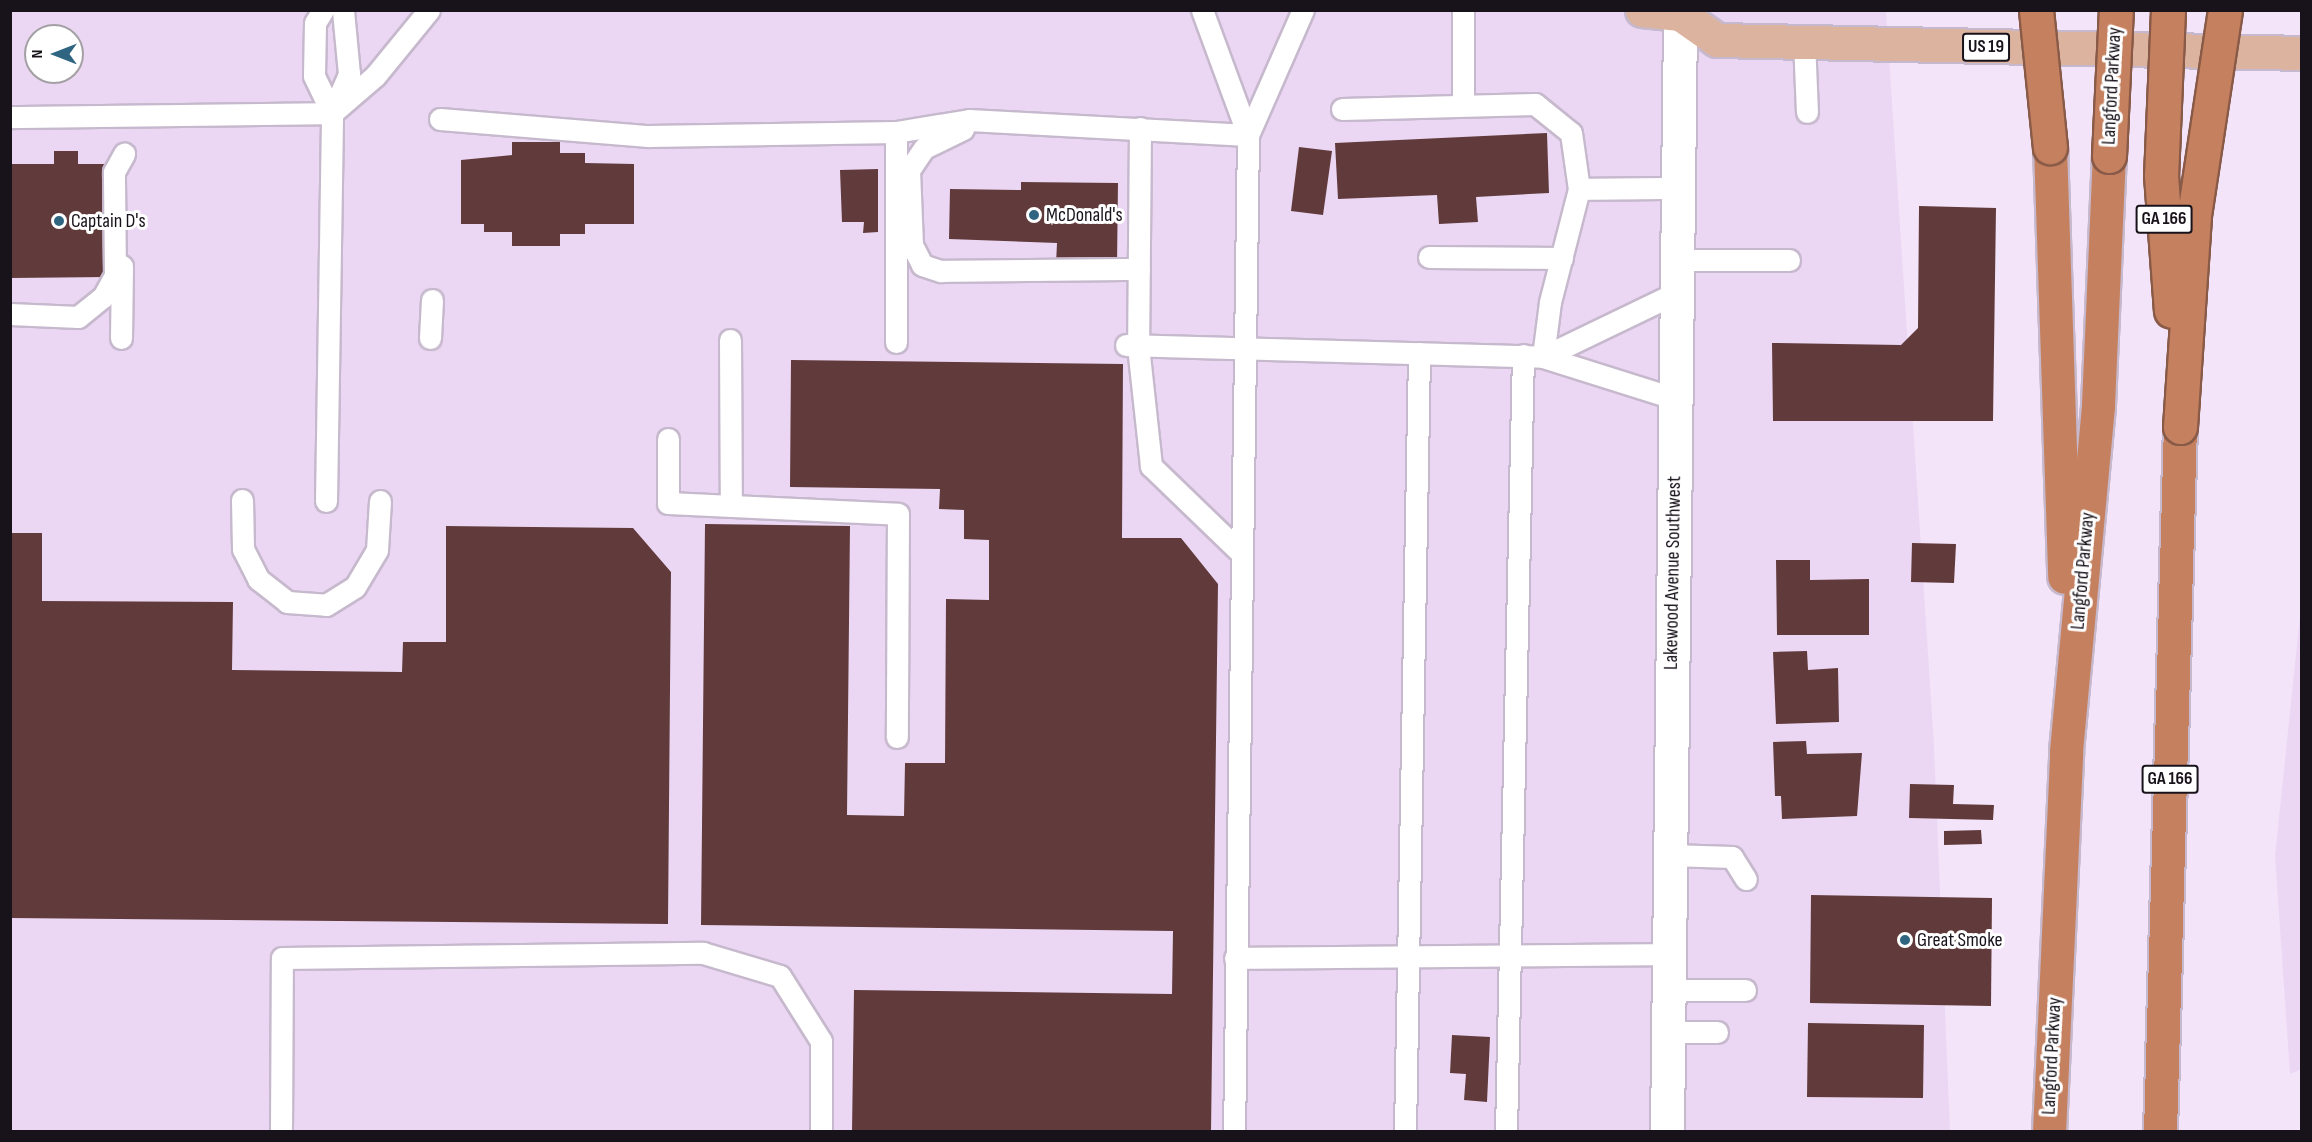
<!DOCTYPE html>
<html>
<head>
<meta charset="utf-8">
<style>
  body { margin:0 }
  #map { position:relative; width:2312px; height:1142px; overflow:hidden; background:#f4e4fa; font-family:"Sofia Sans Condensed",sans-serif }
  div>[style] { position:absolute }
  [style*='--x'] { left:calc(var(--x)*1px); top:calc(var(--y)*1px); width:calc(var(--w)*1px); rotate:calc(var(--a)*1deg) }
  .built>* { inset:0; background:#ebd7f3 }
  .building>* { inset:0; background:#613b3b }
  .roads { filter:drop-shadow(2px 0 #c7b9cd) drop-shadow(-2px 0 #c7b9cd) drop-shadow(0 2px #c7b9cd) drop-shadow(0 -2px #c7b9cd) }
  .service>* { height:21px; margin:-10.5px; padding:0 10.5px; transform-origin:10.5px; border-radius:10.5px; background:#fff }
  .tertiary>* { height:33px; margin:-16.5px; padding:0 16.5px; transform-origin:16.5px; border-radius:16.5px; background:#fff }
  .primary>* { height:33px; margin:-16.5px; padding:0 16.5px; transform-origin:16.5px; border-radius:16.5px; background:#dcb39f }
  .motorway>* { height:33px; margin:-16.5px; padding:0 16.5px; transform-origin:16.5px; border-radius:16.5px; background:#c5815f }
  .bridges { filter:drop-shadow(2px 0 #885a47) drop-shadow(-2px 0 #885a47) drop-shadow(0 2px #885a47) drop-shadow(0 -2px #885a47) }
  .motorway-bridge>* { height:33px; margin:-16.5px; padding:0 16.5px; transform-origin:16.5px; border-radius:16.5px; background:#c5815f }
  .dots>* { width:16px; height:16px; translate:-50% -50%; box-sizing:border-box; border:3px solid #fff; border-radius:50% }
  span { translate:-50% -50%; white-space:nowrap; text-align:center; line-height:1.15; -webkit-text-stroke:6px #fff; paint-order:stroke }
  .shield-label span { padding:2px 4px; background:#fff; border:2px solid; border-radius:4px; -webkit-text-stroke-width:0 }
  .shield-label { font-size:18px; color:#18121a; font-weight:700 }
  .street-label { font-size:20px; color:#18121a }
  .poi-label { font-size:20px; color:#18121a }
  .left { translate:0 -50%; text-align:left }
  .frame { position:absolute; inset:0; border:12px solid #18121a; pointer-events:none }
  .north { position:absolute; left:24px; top:24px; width:60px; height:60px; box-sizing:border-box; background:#fff; border:2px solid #a3a0a3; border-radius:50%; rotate:270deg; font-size:16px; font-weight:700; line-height:24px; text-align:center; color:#18121a }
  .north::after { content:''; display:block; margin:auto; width:21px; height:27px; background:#2f6580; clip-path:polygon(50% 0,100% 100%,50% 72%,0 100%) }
</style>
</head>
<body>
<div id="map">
  <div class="built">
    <div style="clip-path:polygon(evenodd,10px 11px,1886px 11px,1934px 745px,1950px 1131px,11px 1131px,10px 11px,36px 36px,72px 36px,72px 72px,36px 72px,36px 36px)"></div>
    <div style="clip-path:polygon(2301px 606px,2302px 1069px,2290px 1074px,2275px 856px)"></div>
  </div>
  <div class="building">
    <div style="clip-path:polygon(1547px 133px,1549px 193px,1476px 197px,1478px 222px,1439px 224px,1437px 195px,1338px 199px,1335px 143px)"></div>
    <div style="clip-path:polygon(512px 142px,560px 142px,560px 153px,585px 153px,585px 163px,634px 164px,634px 224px,585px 224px,585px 234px,560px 234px,560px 246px,512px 246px,512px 232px,484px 232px,484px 224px,461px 224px,461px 160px,512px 155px)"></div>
    <div style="clip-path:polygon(1299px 147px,1332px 151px,1323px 215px,1291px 211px)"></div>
    <div style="clip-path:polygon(54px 151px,78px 151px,78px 164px,107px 164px,107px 277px,11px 278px,11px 164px,54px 164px)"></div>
    <div style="clip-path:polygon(878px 169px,878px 232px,863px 233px,864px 222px,842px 222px,840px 170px)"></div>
    <div style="clip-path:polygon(1021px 182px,1118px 183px,1117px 266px,1056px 264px,1057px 243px,949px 239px,950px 189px,1021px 190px)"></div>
    <div style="clip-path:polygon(1919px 206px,1996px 208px,1993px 421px,1773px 421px,1772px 343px,1901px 345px,1918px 328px)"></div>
    <div style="clip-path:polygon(791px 360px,1123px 364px,1122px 538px,1181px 538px,1218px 584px,1211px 1132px,852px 1132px,854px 990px,1172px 994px,1173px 931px,701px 925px,705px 524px,850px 526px,847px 815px,904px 816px,905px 763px,945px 763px,946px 599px,989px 600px,989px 540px,964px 539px,964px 510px,939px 509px,940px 489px,790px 487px)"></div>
    <div style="clip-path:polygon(446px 526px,633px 528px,671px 572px,668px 924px,10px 918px,10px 533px,42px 533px,42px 601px,233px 602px,232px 670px,402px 672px,403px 642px,446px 642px)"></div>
    <div style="clip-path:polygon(1912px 543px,1956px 544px,1954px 583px,1911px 582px)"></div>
    <div style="clip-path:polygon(1776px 560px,1810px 560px,1810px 580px,1869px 579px,1869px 635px,1777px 635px)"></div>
    <div style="clip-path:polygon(1807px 651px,1808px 670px,1838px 668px,1839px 722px,1776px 724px,1773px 652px)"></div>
    <div style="clip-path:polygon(1806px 741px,1807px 754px,1862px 753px,1857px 816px,1782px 819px,1781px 796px,1775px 796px,1773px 742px)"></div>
    <div style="clip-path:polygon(1910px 784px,1954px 785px,1953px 804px,1994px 805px,1993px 820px,1909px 818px)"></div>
    <div style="clip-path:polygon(1981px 830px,1982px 844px,1944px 845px,1944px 831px)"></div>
    <div style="clip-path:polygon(1811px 895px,1992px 898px,1991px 1006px,1810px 1003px)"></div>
    <div style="clip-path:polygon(1808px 1023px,1924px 1025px,1923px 1098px,1807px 1097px)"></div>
    <div style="clip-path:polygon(1452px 1035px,1490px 1037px,1487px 1102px,1464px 1100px,1466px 1074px,1450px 1073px)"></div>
  </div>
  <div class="roads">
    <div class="service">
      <div style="--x:323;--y:10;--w:15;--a:122"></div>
      <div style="--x:315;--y:23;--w:53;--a:91.1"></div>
      <div style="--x:314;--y:76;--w:41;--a:64.1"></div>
      <div style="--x:1202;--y:10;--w:133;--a:69.8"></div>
      <div style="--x:1248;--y:135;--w:997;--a:90.8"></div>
      <div style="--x:1463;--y:10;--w:95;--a:90"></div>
      <div style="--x:1804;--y:41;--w:71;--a:87.6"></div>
      <div style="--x:1342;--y:109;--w:193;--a:-1.5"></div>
      <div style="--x:1535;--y:104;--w:46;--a:38.9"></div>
      <div style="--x:1571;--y:133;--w:57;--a:81.9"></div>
      <div style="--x:1579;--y:189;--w:117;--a:104.4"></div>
      <div style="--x:1550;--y:302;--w:55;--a:97.3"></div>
      <div style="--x:10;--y:117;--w:322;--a:-0.7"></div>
      <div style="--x:332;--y:113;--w:57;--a:-40.7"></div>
      <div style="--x:375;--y:76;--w:85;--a:-50.7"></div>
      <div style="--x:440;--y:119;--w:209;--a:4.7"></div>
      <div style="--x:648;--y:136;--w:248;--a:-0.9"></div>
      <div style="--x:896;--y:132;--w:74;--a:-9.3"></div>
      <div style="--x:969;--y:120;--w:279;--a:3.1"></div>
      <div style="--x:1140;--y:128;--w:218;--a:90.5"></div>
      <div style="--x:1138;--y:346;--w:121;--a:83.8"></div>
      <div style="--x:1151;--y:466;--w:122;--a:44"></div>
      <div style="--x:963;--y:129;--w:43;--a:154"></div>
      <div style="--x:924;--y:148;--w:27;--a:124"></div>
      <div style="--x:909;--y:170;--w:75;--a:87.7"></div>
      <div style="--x:912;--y:245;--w:22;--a:63"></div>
      <div style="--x:922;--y:265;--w:20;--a:18"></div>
      <div style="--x:941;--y:271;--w:198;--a:-0.6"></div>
      <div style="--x:896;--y:132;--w:210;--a:90"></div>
      <div style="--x:1248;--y:135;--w:137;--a:-66.3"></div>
      <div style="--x:1579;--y:189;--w:99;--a:-0.6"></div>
      <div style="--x:1429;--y:257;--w:133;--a:0.4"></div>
      <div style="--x:1677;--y:260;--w:112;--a:0"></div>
      <div style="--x:10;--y:314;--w:68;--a:2.5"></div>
      <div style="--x:78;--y:317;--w:32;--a:-39"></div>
      <div style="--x:103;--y:297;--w:25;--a:-61"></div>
      <div style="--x:115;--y:275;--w:103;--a:-90.6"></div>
      <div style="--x:114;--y:172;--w:21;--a:-61"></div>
      <div style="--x:121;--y:338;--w:72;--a:-89.2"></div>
      <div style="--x:430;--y:338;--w:38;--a:-87"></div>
      <div style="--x:730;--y:340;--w:166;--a:89.7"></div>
      <div style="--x:1126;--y:345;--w:417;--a:1.6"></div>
      <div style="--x:1543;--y:357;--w:139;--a:17.5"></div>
      <div style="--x:1543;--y:357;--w:148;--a:-25.7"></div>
      <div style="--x:668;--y:439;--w:64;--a:90"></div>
      <div style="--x:668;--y:503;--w:230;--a:2.7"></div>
      <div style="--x:898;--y:514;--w:223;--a:90.3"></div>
      <div style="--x:242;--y:500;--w:49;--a:88.8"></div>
      <div style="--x:243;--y:549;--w:34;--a:63"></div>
      <div style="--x:258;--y:579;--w:37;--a:38"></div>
      <div style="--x:287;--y:602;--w:39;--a:4"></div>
      <div style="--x:326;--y:605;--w:34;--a:-32"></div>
      <div style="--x:355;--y:587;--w:43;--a:-59.3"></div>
      <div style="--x:377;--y:550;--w:49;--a:-86.5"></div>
      <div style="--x:326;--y:501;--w:388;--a:-89.1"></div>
      <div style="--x:332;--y:113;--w:43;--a:-66.4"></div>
      <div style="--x:349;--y:74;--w:64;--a:-95.4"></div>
      <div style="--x:1670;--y:855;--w:62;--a:1.8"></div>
      <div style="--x:1732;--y:857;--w:26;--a:58"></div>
      <div style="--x:1235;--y:958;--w:434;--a:-0.5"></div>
      <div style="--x:1669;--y:990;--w:76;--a:0"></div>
      <div style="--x:1668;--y:1032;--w:49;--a:0"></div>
      <div style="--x:281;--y:1132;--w:174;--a:-89.7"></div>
      <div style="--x:282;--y:958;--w:421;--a:-0.7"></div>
      <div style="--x:703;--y:953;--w:80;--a:16.6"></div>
      <div style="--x:780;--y:976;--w:77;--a:57.8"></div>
      <div style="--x:821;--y:1041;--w:91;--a:90"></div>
      <div style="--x:1405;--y:1132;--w:779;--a:-88.97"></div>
      <div style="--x:1506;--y:1132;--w:777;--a:-88.75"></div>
    </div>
    <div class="tertiary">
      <div style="--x:1667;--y:1132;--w:1118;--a:-89.33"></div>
    </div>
    <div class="primary">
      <div style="--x:1642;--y:10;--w:38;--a:6"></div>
      <div style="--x:1680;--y:14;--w:45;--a:35.1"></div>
      <div style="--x:1717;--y:40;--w:585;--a:1.27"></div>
    </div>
    <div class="motorway">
      <div style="--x:2050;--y:147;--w:430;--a:88.1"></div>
      <div style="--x:2049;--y:1132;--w:381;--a:-87.4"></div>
      <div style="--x:2066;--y:751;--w:347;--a:-84.7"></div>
      <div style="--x:2098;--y:405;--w:249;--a:-87.5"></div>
      <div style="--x:2160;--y:1132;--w:705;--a:-88.38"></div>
    </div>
  </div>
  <div class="bridges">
    <div class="motorway-bridge">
      <div style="--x:2036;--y:10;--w:138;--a:84.2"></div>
      <div style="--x:2168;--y:10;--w:165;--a:92.4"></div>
      <div style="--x:2161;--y:175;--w:136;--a:85.8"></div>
      <div style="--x:2109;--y:156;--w:146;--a:-87.3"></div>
      <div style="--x:2180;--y:427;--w:212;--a:-86.2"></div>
      <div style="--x:2194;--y:215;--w:207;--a:-81.4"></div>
    </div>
  </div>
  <div class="dots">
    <div style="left:1034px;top:215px;background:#2f6580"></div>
    <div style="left:59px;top:221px;background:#2f6580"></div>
    <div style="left:1905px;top:940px;background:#2f6580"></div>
  </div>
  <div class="shield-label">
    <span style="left:1986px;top:47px">US 19</span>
    <span style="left:2164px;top:219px">GA 166</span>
    <span style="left:2170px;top:779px">GA 166</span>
  </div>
  <div class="street-label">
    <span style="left:2112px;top:86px;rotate:-87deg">Langford Parkway</span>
    <span style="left:2083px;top:571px;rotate:-85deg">Langford Parkway</span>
    <span style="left:1673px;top:573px;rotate:-89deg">Lakewood Avenue Southwest</span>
    <span style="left:2052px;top:1056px;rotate:-87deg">Langford Parkway</span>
  </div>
  <div class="poi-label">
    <span class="left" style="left:1046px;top:215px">McDonald's</span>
    <span class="left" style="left:71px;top:221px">Captain D's</span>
    <span class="left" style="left:1917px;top:940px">Great Smoke</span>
  </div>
  <div class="frame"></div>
  <div class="north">N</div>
</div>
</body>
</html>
